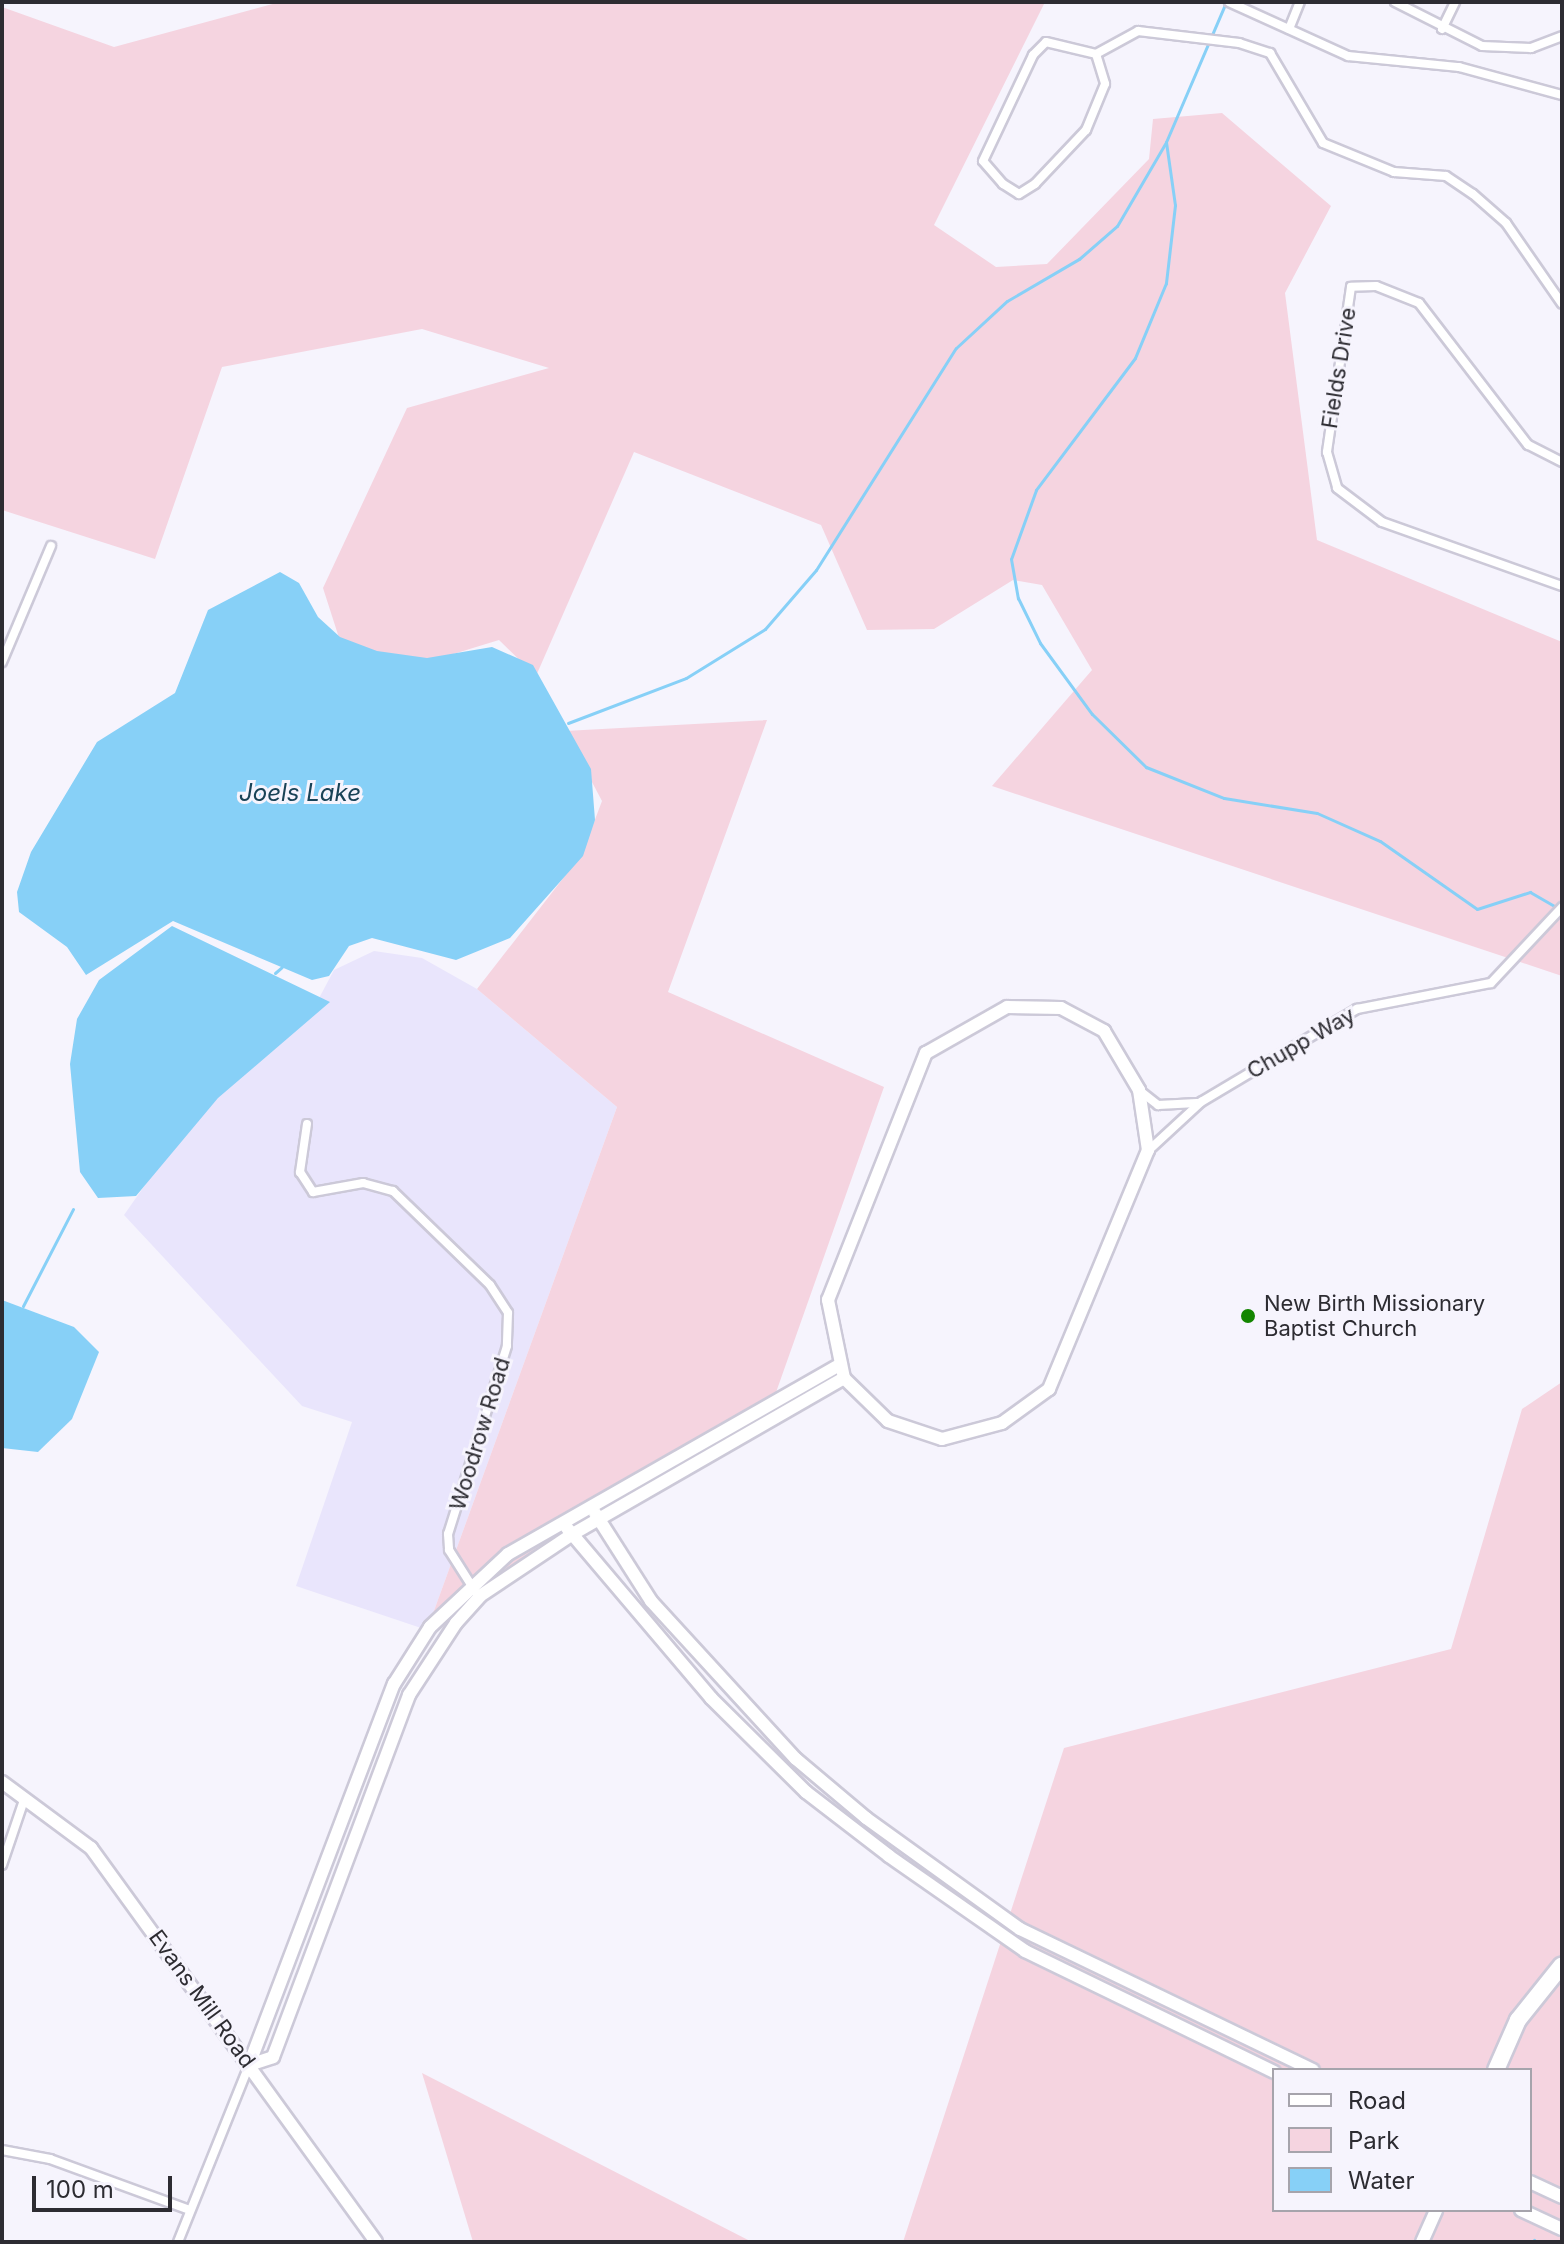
<!DOCTYPE html>
<html>
<head>
<meta charset="utf-8">
<style>
  body { margin:0 }
  #map { position:relative; width:1564px; height:2244px; overflow:hidden; background:#f6f4fd; font-family:Inter,sans-serif }
  div>[style] { position:absolute }
  [style*='--x'] { left:calc(var(--x)*1px); top:calc(var(--y)*1px); width:calc(var(--w)*1px); rotate:calc(var(--a)*1deg) }
  .built>* { inset:0; background:#e9e5fc }
  .green>* { inset:0; background:#f5d4e0 }
  .water>* { inset:0; background:#87d0f7 }
  .stream>* { height:3px; margin:-1.5px; padding:0 1.5px; transform-origin:1.5px; border-radius:1.5px; background:#87d0f7 }
  .roads { filter:drop-shadow(2px 0 #ccc9d8) drop-shadow(-2px 0 #ccc9d8) drop-shadow(0 2px #ccc9d8) drop-shadow(0 -2px #ccc9d8) }
  .street>* { height:8px; margin:-4px; padding:0 4px; transform-origin:4px; border-radius:4px; background:#fff }
  .secondary>* { height:12px; margin:-6px; padding:0 6px; transform-origin:6px; border-radius:6px; background:#fff }
  .highway>* { height:16px; margin:-8px; padding:0 8px; transform-origin:8px; border-radius:8px; background:#fff }
  .dots>* { width:22px; height:22px; translate:-50% -50%; box-sizing:border-box; border:4px solid #f6f4fd; border-radius:50% }
  span { translate:-50% -50%; white-space:nowrap; text-align:center; line-height:1.15; -webkit-text-stroke:6px #f6f4fd; paint-order:stroke }
  .street-label { font-size:22px; color:#2d2c32 }
  .poi-label { font-size:22px; color:#2d2c32 }
  .left { translate:0 -50%; text-align:left }
  .water-label { font-size:24px; color:#194357; font-style:italic }
  .frame { position:absolute; inset:0; border:4px solid #2d2c32; pointer-events:none }
  .legend { position:absolute; left:1272px; top:2068px; width:260px; height:144px; box-sizing:border-box; background:#f6f4fd; border:2px solid #a6a4ac; margin:0; padding:10px 14px; list-style:none; font-size:24px; color:#2d2c32 }
  .legend li { display:flex; align-items:center; gap:16px; height:40px }
  .legend b { width:40px; border:2px solid #a6a4ac }
  .scale { position:absolute; left:32px; top:2176px; width:140px; height:36px; box-sizing:border-box; border:4px solid #2d2c32; border-top:0; padding-left:10px; font-size:24px; line-height:28px; white-space:nowrap; color:#2d2c32; -webkit-text-stroke:6px #f6f4fd; paint-order:stroke }
</style>
</head>
<body>
<div id="map">
  <div class="built">
    <div style="clip-path:polygon(374px 951px,422px 958px,477px 989px,617px 1107px,427px 1630px,296px 1586px,352px 1422px,302px 1406px,124px 1215px,204px 1101px,317px 1002px,334px 970px)"></div>
  </div>
  <div class="green">
    <div style="clip-path:polygon(280px 2px,1045px 2px,934px 225px,996px 267px,1047px 264px,1149px 159px,1153px 119px,1222px 113px,1331px 206px,1285px 293px,1317px 540px,1562px 642px,1562px 976px,992px 786px,1092px 670px,1042px 585px,1013px 580px,934px 629px,867px 630px,821px 525px,634px 452px,536px 676px,499px 640px,424px 663px,341px 644px,323px 588px,407px 408px,549px 368px,422px 329px,222px 367px,155px 559px,2px 510px,2px 7px,114px 47px)"></div>
    <div style="clip-path:polygon(767px 720px,668px 992px,884px 1087px,762px 1432px,427px 1630px,617px 1107px,477px 989px,582px 854px,602px 801px,565px 731px)"></div>
    <div style="clip-path:polygon(evenodd,1562px 1382px,1562px 2242px,903px 2242px,1064px 1748px,1451px 1649px,1522px 1409px,1562px 1382px,1274px 2070px,1530px 2070px,1530px 2210px,1274px 2210px,1274px 2070px)"></div>
    <div style="clip-path:polygon(422px 2073px,752px 2242px,473px 2242px)"></div>
  </div>
  <div class="water">
    <div style="clip-path:polygon(280px 572px,299px 583px,318px 617px,340px 637px,377px 651px,427px 658px,492px 647px,533px 665px,591px 769px,595px 820px,583px 856px,510px 938px,456px 960px,372px 938px,349px 946px,329px 976px,312px 980px,173px 921px,86px 975px,67px 947px,19px 912px,17px 892px,31px 852px,97px 742px,175px 693px,208px 610px)"></div>
    <div style="clip-path:polygon(172px 926px,330px 1002px,218px 1098px,136px 1196px,98px 1198px,80px 1172px,70px 1064px,77px 1019px,99px 980px)"></div>
    <div style="clip-path:polygon(2px 1300px,74px 1327px,99px 1352px,72px 1419px,38px 1452px,2px 1448px)"></div>
  </div>
  <div class="stream">
    <div style="--x:1166;--y:142;--w:64;--a:81.9"></div>
    <div style="--x:1175;--y:205;--w:79;--a:96.6"></div>
    <div style="--x:1166;--y:283;--w:81;--a:112.5"></div>
    <div style="--x:1135;--y:358;--w:165;--a:126.9"></div>
    <div style="--x:1036;--y:490;--w:73;--a:109.9"></div>
    <div style="--x:1011;--y:559;--w:40;--a:80"></div>
    <div style="--x:1018;--y:598;--w:50;--a:63.9"></div>
    <div style="--x:1040;--y:643;--w:88;--a:53.8"></div>
    <div style="--x:1092;--y:714;--w:76;--a:44.5"></div>
    <div style="--x:1146;--y:767;--w:84;--a:21.7"></div>
    <div style="--x:1224;--y:798;--w:94;--a:9.2"></div>
    <div style="--x:1317;--y:813;--w:69;--a:24"></div>
    <div style="--x:1380;--y:841;--w:118;--a:35"></div>
    <div style="--x:1477;--y:909;--w:56;--a:-17.8"></div>
    <div style="--x:1530;--y:892;--w:34;--a:30"></div>
    <div style="--x:568;--y:723;--w:126;--a:-20.9"></div>
    <div style="--x:686;--y:678;--w:93;--a:-31.8"></div>
    <div style="--x:765;--y:629;--w:78;--a:-49.2"></div>
    <div style="--x:816;--y:570;--w:262;--a:-57.8"></div>
    <div style="--x:956;--y:348;--w:69;--a:-42.7"></div>
    <div style="--x:1007;--y:301;--w:83;--a:-30.3"></div>
    <div style="--x:1079;--y:259;--w:50;--a:-41"></div>
    <div style="--x:1117;--y:226;--w:97;--a:-59.7"></div>
    <div style="--x:1166;--y:142;--w:152;--a:-66.8"></div>
    <div style="--x:275;--y:973;--w:9;--a:-41"></div>
    <div style="--x:23;--y:1306;--w:109;--a:-62.7"></div>
    <div style="--x:1532;--y:2242;--w:3;--a:-45"></div>
  </div>
  <div class="roads">
    <div class="street">
      <div style="--x:1229;--y:2;--w:131;--a:24.4"></div>
      <div style="--x:1348;--y:56;--w:112;--a:5.7"></div>
      <div style="--x:1459;--y:67;--w:107;--a:15.2"></div>
      <div style="--x:1395;--y:2;--w:97;--a:26.8"></div>
      <div style="--x:1482;--y:46;--w:49;--a:2.3"></div>
      <div style="--x:1531;--y:48;--w:33;--a:-21"></div>
      <div style="--x:1289;--y:29;--w:29;--a:-68"></div>
      <div style="--x:1442;--y:29;--w:30;--a:-64"></div>
      <div style="--x:1096;--y:54;--w:31;--a:73"></div>
      <div style="--x:1105;--y:84;--w:50;--a:112.4"></div>
      <div style="--x:1086;--y:130;--w:74;--a:133.4"></div>
      <div style="--x:1035;--y:184;--w:19;--a:148"></div>
      <div style="--x:1019;--y:194;--w:19;--a:-148"></div>
      <div style="--x:1003;--y:184;--w:30;--a:-131"></div>
      <div style="--x:983;--y:161;--w:117;--a:-64.7"></div>
      <div style="--x:1033;--y:55;--w:18;--a:-45"></div>
      <div style="--x:1046;--y:42;--w:51;--a:13.5"></div>
      <div style="--x:1096;--y:54;--w:48;--a:-28.7"></div>
      <div style="--x:1138;--y:31;--w:102;--a:6.8"></div>
      <div style="--x:1239;--y:43;--w:33;--a:18"></div>
      <div style="--x:1270;--y:53;--w:104;--a:59.5"></div>
      <div style="--x:1323;--y:143;--w:77;--a:22.2"></div>
      <div style="--x:1394;--y:172;--w:52;--a:4.4"></div>
      <div style="--x:1446;--y:176;--w:32;--a:34"></div>
      <div style="--x:1473;--y:194;--w:44;--a:41.3"></div>
      <div style="--x:1506;--y:223;--w:98;--a:55.3"></div>
      <div style="--x:1562;--y:462;--w:38;--a:-153"></div>
      <div style="--x:1528;--y:445;--w:179;--a:-127.5"></div>
      <div style="--x:1419;--y:303;--w:46;--a:-158.4"></div>
      <div style="--x:1376;--y:286;--w:25;--a:178"></div>
      <div style="--x:1351;--y:287;--w:167;--a:98.3"></div>
      <div style="--x:1327;--y:452;--w:37;--a:74"></div>
      <div style="--x:1337;--y:488;--w:56;--a:37.1"></div>
      <div style="--x:1382;--y:522;--w:191;--a:19.6"></div>
      <div style="--x:2;--y:662;--w:126;--a:-67.1"></div>
      <div style="--x:1140;--y:1091;--w:23;--a:38"></div>
      <div style="--x:1158;--y:1105;--w:39;--a:-3"></div>
      <div style="--x:307;--y:1124;--w:49;--a:98.3"></div>
      <div style="--x:300;--y:1172;--w:24;--a:57"></div>
      <div style="--x:313;--y:1192;--w:51;--a:-10.2"></div>
      <div style="--x:363;--y:1183;--w:31;--a:15"></div>
      <div style="--x:393;--y:1191;--w:135;--a:44.1"></div>
      <div style="--x:490;--y:1285;--w:33;--a:57"></div>
      <div style="--x:508;--y:1313;--w:33;--a:92"></div>
      <div style="--x:507;--y:1346;--w:197;--a:107.4"></div>
      <div style="--x:448;--y:1534;--w:16;--a:86"></div>
      <div style="--x:449;--y:1550;--w:49;--a:57.6"></div>
      <div style="--x:1149;--y:1150;--w:71;--a:-42.7"></div>
      <div style="--x:1201;--y:1102;--w:182;--a:-30.8"></div>
      <div style="--x:1357;--y:1009;--w:136;--a:-11"></div>
      <div style="--x:1491;--y:983;--w:104;--a:-46.9"></div>
      <div style="--x:2;--y:1865;--w:65;--a:-71.3"></div>
      <div style="--x:2;--y:2150;--w:49;--a:10.6"></div>
      <div style="--x:50;--y:2159;--w:148;--a:20.1"></div>
      <div style="--x:178;--y:2242;--w:191;--a:-68.1"></div>
    </div>
    <div class="secondary">
      <div style="--x:1007;--y:1007;--w:54;--a:1.1"></div>
      <div style="--x:1061;--y:1008;--w:49;--a:28.1"></div>
      <div style="--x:1104;--y:1031;--w:69;--a:59.3"></div>
      <div style="--x:1139;--y:1090;--w:61;--a:81.5"></div>
      <div style="--x:1148;--y:1150;--w:259;--a:112.5"></div>
      <div style="--x:1049;--y:1389;--w:58;--a:144.1"></div>
      <div style="--x:1002;--y:1423;--w:62;--a:165.1"></div>
      <div style="--x:942;--y:1439;--w:57;--a:-161.6"></div>
      <div style="--x:888;--y:1421;--w:62;--a:-135.7"></div>
      <div style="--x:844;--y:1378;--w:80;--a:-101.6"></div>
      <div style="--x:828;--y:1300;--w:266;--a:-68.4"></div>
      <div style="--x:926;--y:1053;--w:93;--a:-29.6"></div>
      <div style="--x:595;--y:1513;--w:104;--a:57.5"></div>
      <div style="--x:651;--y:1601;--w:214;--a:47.5"></div>
      <div style="--x:796;--y:1759;--w:92;--a:40.1"></div>
      <div style="--x:866;--y:1818;--w:190;--a:35.8"></div>
      <div style="--x:1020;--y:1929;--w:325;--a:25.7"></div>
      <div style="--x:567;--y:1528;--w:223;--a:49.7"></div>
      <div style="--x:711;--y:1698;--w:134;--a:44.7"></div>
      <div style="--x:806;--y:1792;--w:105;--a:37.6"></div>
      <div style="--x:889;--y:1856;--w:166;--a:34.9"></div>
      <div style="--x:1025;--y:1951;--w:277;--a:25.9"></div>
      <div style="--x:2;--y:1782;--w:111;--a:36.6"></div>
      <div style="--x:91;--y:1848;--w:486;--a:54.1"></div>
      <div style="--x:249;--y:2065;--w:408;--a:-69.2"></div>
      <div style="--x:394;--y:1684;--w:67;--a:-57.7"></div>
      <div style="--x:430;--y:1627;--w:107;--a:-43.1"></div>
      <div style="--x:508;--y:1554;--w:383;--a:-29.7"></div>
      <div style="--x:249;--y:2065;--w:25;--a:-18"></div>
      <div style="--x:273;--y:2057;--w:387;--a:-69.4"></div>
      <div style="--x:409;--y:1695;--w:86;--a:-56.9"></div>
      <div style="--x:456;--y:1623;--w:36;--a:-48"></div>
      <div style="--x:480;--y:1596;--w:110;--a:-33.8"></div>
      <div style="--x:571;--y:1535;--w:315;--a:-29.9"></div>
      <div style="--x:1530;--y:2182;--w:35;--a:25"></div>
      <div style="--x:1521;--y:2210;--w:45;--a:24.9"></div>
      <div style="--x:1422;--y:2242;--w:35;--a:-66"></div>
    </div>
    <div class="highway">
      <div style="--x:1496;--y:2070;--w:55;--a:-66.3"></div>
      <div style="--x:1518;--y:2020;--w:70;--a:-51.3"></div>
    </div>
  </div>
  <div class="dots">
    <div style="left:1248px;top:1316px;background:#138500"></div>
  </div>
  <div class="street-label">
    <span style="left:1339px;top:368px;rotate:-81deg">Fields Drive</span>
    <span style="left:1301px;top:1043px;rotate:-30deg">Chupp Way</span>
    <span style="left:480px;top:1434px;rotate:-73deg">Woodrow Road</span>
    <span style="left:202px;top:1999px;rotate:54deg">Evans Mill Road</span>
  </div>
  <div class="poi-label">
    <span class="left" style="left:1264px;top:1316px">New Birth Missionary<br>Baptist Church</span>
  </div>
  <div class="water-label">
    <span style="left:300px;top:793px">Joels Lake</span>
  </div>
  <div class="frame"></div>
  <ul class="legend">
  <li><b style="height:10px;background:#fff"></b>Road</li>
  <li><b style="height:22px;background:#f5d4e0"></b>Park</li>
  <li><b style="height:22px;background:#87d0f7"></b>Water</li>
  </ul>
  <div class="scale">100 m</div>
</div>
</body>
</html>
